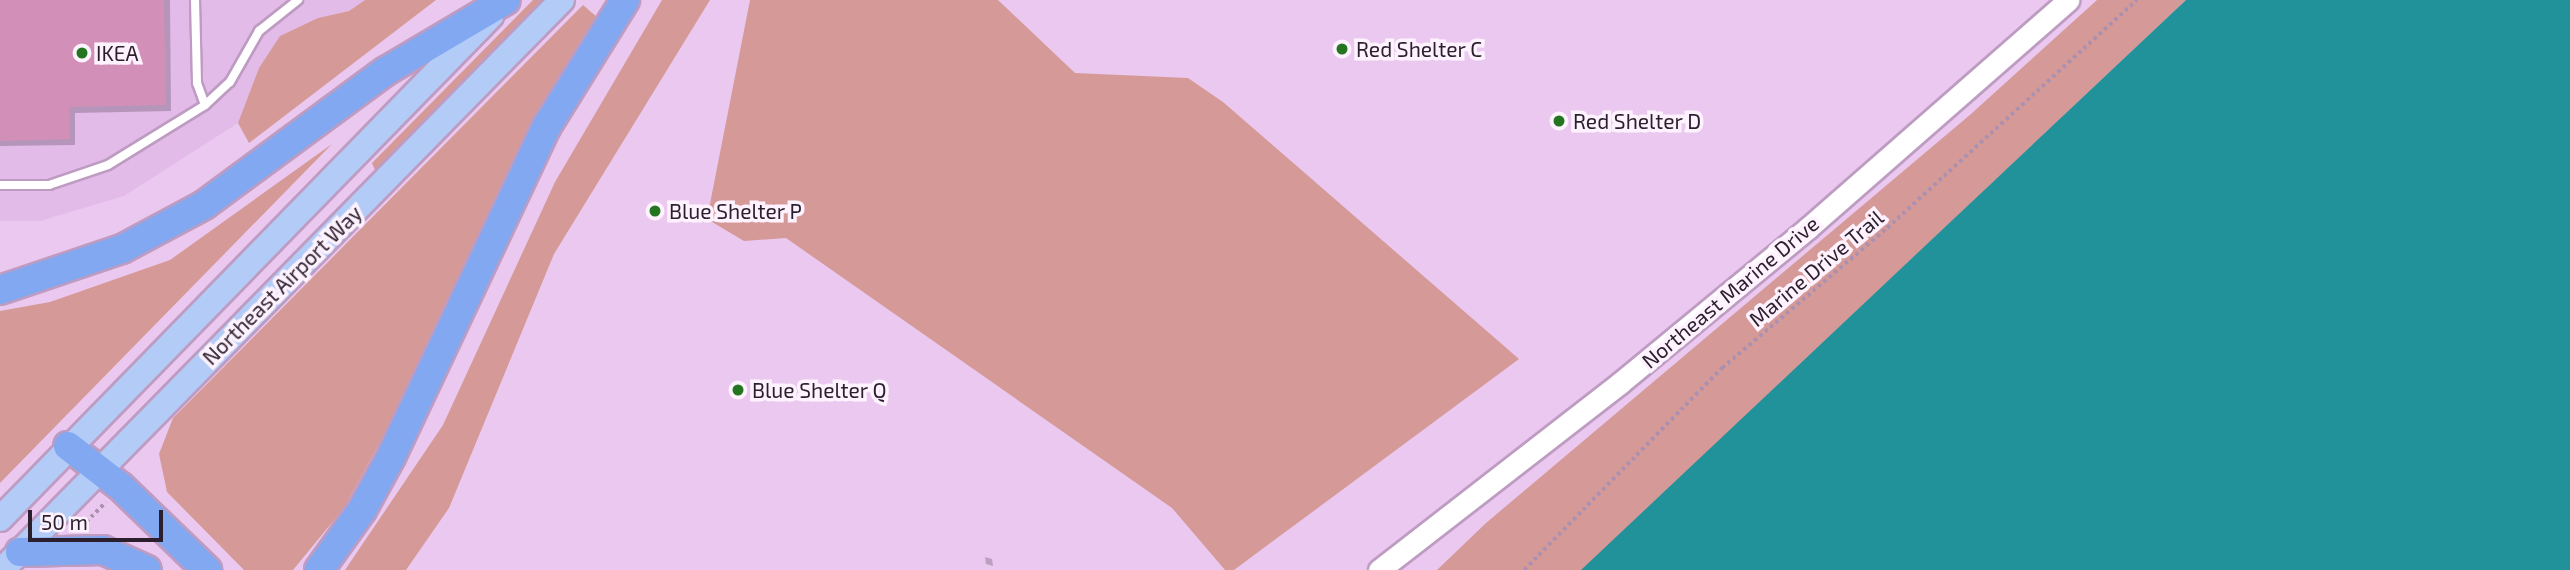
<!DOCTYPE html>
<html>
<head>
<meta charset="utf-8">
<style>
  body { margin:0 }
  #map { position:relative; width:2570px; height:570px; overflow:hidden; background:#ebc8ef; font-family:"Exo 2",sans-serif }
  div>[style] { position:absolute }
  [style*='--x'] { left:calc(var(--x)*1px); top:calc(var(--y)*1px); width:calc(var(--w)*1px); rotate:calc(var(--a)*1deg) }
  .built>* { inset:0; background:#e3bbe8 }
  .green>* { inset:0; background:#d59a97 }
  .water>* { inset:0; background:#21929a }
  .shadow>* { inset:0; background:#0003 }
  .building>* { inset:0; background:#d290b8 }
  .path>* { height:3.5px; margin-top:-1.75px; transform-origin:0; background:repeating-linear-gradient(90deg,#ac90af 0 3.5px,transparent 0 7px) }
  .roads { filter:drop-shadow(2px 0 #be9cc2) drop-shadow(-2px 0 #be9cc2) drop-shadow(0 2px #be9cc2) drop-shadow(0 -2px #be9cc2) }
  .service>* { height:8px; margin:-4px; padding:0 4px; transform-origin:4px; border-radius:4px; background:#fff }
  .secondary>* { height:21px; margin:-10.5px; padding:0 10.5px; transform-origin:10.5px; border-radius:10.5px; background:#fff }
  .primary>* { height:24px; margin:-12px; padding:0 12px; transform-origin:12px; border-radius:12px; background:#b3cbf7 }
  .motorway>* { height:28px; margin:-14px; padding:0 14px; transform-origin:14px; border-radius:14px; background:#81a8f1 }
  .dots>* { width:19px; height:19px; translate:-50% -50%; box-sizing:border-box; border:4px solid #fdf2fe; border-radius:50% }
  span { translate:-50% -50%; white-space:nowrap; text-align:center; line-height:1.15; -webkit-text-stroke:7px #fdf2fe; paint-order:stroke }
  .poi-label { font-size:21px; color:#2c1f2d }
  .left { translate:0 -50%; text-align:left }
  .street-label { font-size:21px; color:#2c1f2d }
  .scale { position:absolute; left:28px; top:510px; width:135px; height:32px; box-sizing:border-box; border:4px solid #2c1f2d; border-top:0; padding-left:9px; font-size:21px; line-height:24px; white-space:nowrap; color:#2c1f2d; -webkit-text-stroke:5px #fdf2fe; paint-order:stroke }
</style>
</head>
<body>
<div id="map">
  <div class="built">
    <div style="clip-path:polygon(0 0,365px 0,349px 11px,318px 18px,259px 68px,238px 123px,124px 196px,40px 221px,0 221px)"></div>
  </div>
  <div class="green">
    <div style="clip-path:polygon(365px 0,436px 0,249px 143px,238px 123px,259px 68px,280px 36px,318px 18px,349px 11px)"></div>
    <div style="clip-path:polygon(533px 0,548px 0,380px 170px,375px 170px,372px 163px)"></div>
    <div style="clip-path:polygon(662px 0,710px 0,554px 254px,449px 508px,406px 570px,345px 570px,443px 425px,555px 182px)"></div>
    <div style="clip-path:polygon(750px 0,998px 0,1075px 73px,1188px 78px,1223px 102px,1519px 359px,1234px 570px,1225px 570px,1172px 508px,786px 238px,744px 241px,707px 219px)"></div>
    <div style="clip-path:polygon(2097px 0,2186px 0,1582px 570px,1437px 570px,1486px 523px,1971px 114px)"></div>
    <div style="clip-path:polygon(583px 5px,598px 18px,500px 187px,401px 404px,344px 508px,293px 570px,244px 570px,167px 492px,159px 454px,173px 418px)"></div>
    <div style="clip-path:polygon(332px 144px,0 483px,0 311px,50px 302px,170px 260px)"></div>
  </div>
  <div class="water">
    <div style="clip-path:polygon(2186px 0,2570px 0,2570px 570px,1581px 570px)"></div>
  </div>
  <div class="shadow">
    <div style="clip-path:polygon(0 0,170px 0,171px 111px,75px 113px,75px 145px,0 146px)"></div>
    <div style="clip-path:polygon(1340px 46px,1348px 49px,1348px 55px,1340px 52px)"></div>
    <div style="clip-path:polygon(1556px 118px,1565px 121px,1565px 127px,1556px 124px)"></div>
    <div style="clip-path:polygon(653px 208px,660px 211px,661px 217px,654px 215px)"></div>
    <div style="clip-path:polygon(739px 386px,742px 389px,743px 396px,737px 394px)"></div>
    <div style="clip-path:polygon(985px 557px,992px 559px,993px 566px,986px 564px)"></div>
  </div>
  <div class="building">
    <div style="clip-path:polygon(0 0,164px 0,166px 105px,69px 107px,70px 139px,0 141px)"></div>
  </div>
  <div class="path">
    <div style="--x:81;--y:527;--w:35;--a:-45"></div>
    <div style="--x:1524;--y:570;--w:283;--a:-45.6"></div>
    <div style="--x:1722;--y:368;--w:216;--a:-40.3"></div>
    <div style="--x:1887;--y:228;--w:338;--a:-42.4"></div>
  </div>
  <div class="roads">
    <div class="service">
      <div style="--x:195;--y:0;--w:83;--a:88.6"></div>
      <div style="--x:197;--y:83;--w:23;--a:70"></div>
      <div style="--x:0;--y:185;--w:49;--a:0"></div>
      <div style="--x:49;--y:185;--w:62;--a:-18.7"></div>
      <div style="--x:108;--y:165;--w:114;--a:-31.7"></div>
      <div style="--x:205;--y:105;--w:34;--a:-43"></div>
      <div style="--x:230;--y:82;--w:59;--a:-60.4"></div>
      <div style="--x:259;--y:31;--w:50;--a:-38.5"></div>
    </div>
    <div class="secondary">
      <div style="--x:1379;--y:570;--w:305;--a:-37.8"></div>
      <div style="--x:1620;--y:383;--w:244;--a:-39.5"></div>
      <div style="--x:1808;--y:228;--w:346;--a:-41.2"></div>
    </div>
    <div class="primary">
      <div style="--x:0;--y:519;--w:703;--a:-45.69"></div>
      <div style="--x:2;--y:570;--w:799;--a:-45.51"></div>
    </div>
    <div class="motorway">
      <div style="--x:0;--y:290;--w:129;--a:-18.6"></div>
      <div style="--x:122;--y:249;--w:93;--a:-28.2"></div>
      <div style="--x:204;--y:205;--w:226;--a:-36.4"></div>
      <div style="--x:386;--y:71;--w:139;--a:-30.6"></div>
      <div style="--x:68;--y:446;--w:67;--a:37.7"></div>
      <div style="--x:121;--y:487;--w:120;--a:44"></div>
      <div style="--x:20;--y:552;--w:83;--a:-1.4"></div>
      <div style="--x:103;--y:550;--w:48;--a:24.4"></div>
      <div style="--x:319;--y:570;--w:74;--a:-54.4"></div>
      <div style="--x:362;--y:510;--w:60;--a:-61.3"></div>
      <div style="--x:391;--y:457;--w:366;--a:-64.8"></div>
      <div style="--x:547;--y:126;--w:148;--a:-58.2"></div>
    </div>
  </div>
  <div class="dots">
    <div style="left:1342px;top:49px;background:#23751f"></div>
    <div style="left:82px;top:53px;background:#23751f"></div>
    <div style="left:1559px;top:121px;background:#23751f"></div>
    <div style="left:655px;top:211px;background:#23751f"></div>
    <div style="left:738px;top:390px;background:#23751f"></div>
  </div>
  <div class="poi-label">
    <span class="left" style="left:1356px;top:49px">Red Shelter C</span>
    <span class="left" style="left:96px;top:53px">IKEA</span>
    <span class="left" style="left:1573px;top:121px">Red Shelter D</span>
    <span class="left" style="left:669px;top:211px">Blue Shelter P</span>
    <span class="left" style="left:752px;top:390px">Blue Shelter Q</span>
  </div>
  <div class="street-label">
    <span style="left:1816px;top:268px;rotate:-40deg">Marine Drive Trail</span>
    <span style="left:282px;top:285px;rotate:-45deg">Northeast Airport Way</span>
    <span style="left:1730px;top:292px;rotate:-40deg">Northeast Marine Drive</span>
  </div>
  <div class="scale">50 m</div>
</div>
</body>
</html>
